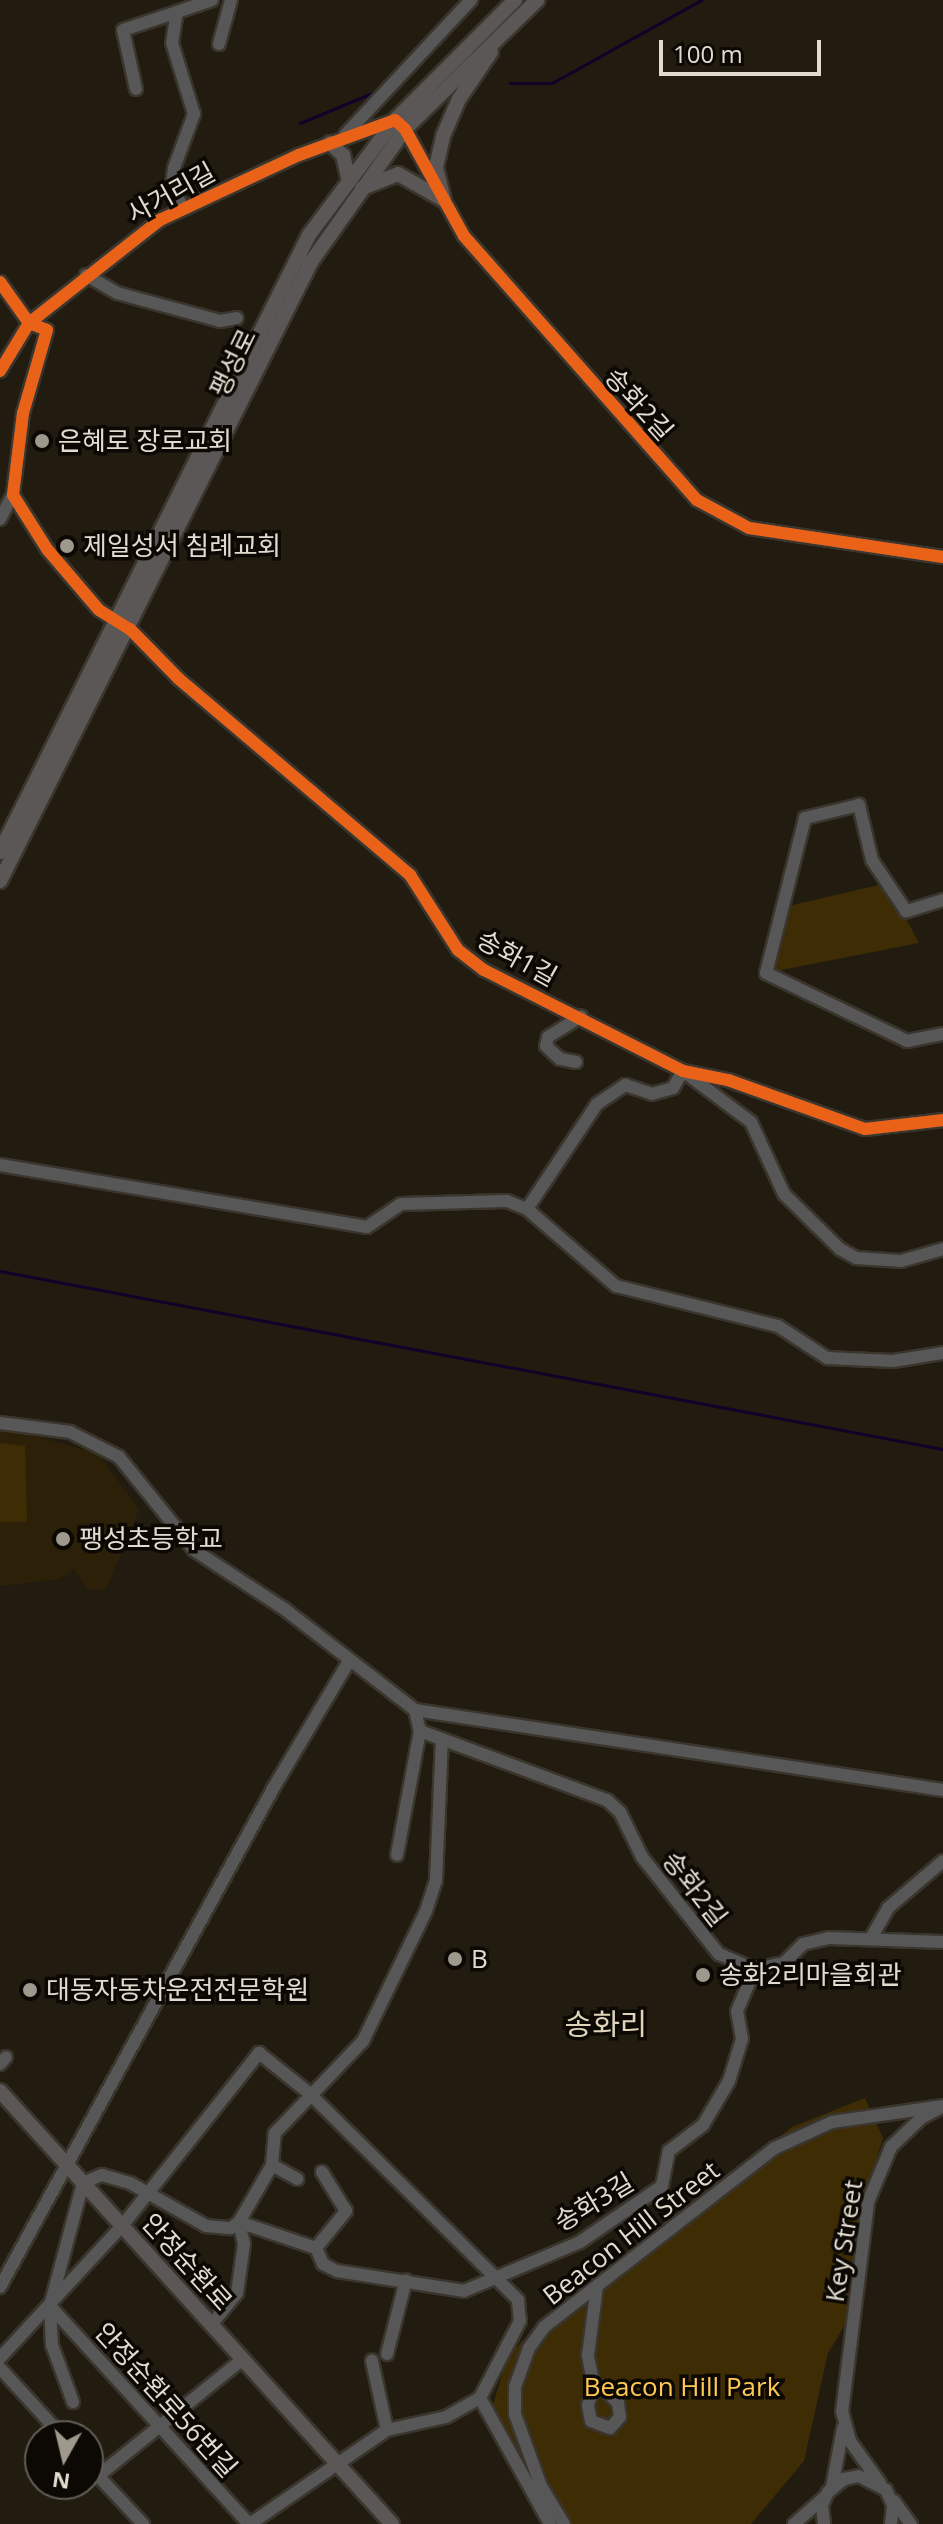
<!DOCTYPE html>
<html>
<head>
<meta charset="utf-8">
<style>
  body { margin:0 }
  #map { position:relative; width:943px; height:2524px; overflow:hidden; background:#211b10; font-family:"Open Sans","Noto Sans KR",sans-serif }
  div>[style] { position:absolute }
  [style*='--x'] { left:calc(var(--x)*1px); top:calc(var(--y)*1px); width:calc(var(--w)*1px); rotate:calc(var(--a)*1deg) }
  .built>* { inset:0; background:#2c2108 }
  .green>* { inset:0; background:#3d2c04 }
  .stream>* { height:3px; margin:-1.5px; padding:0 1.5px; transform-origin:1.5px; border-radius:1.5px; background:#100229 }
  .roads { filter:drop-shadow(2px 0 #3a352d) drop-shadow(-2px 0 #3a352d) drop-shadow(0 2px #3a352d) drop-shadow(0 -2px #3a352d) }
  .minor>* { height:12px; margin:-6px; padding:0 6px; transform-origin:6px; border-radius:6px; background:#585758 }
  .major>* { height:14px; margin:-7px; padding:0 7px; transform-origin:7px; border-radius:7px; background:#5a5756 }
  .cycleway>* { height:12px; margin:-6px; padding:0 6px; transform-origin:6px; border-radius:6px; background:#ea6118 }
  .dots>* { width:22px; height:22px; translate:-50% -50%; box-sizing:border-box; border:4px solid #0c0803; border-radius:50% }
  span { translate:-50% -50%; white-space:nowrap; text-align:center; line-height:1.15; -webkit-text-stroke:7px #0c0803; paint-order:stroke }
  .street-label { font-size:26px; color:#e2dcd0 }
  .poi-label { font-size:26px; color:#e2dcd0 }
  .left { translate:0 -50%; text-align:left }
  .park-label { font-size:26px; color:#fec950 }
  .quarter-label { font-size:30px; color:#dfd3ba }
  .north { position:absolute; left:24px; top:2420px; width:80px; height:80px; box-sizing:border-box; background:#0c0803; border:2px solid #625d55; border-radius:50%; rotate:188deg; font-size:22px; font-weight:700; line-height:32px; text-align:center; color:#e2dcd0 }
  .north::after { content:''; display:block; margin:auto; width:28px; height:36px; background:#9e988d; clip-path:polygon(50% 0,100% 100%,50% 72%,0 100%) }
  .scale { position:absolute; left:659px; top:40px; width:162px; height:36px; box-sizing:border-box; border:4px solid #e2dcd0; border-top:0; padding-left:10px; font-size:24px; line-height:28px; white-space:nowrap; color:#e2dcd0; -webkit-text-stroke:6px #0c0803; paint-order:stroke }
</style>
</head>
<body>
<div id="map">
  <div class="built">
    <div style="clip-path:polygon(0 1431px,22px 1432px,99px 1454px,139px 1510px,106px 1590px,87px 1589px,74px 1569px,60px 1579px,0 1586px)"></div>
  </div>
  <div class="green">
    <div style="clip-path:polygon(887px 883px,919px 943px,766px 973px,784px 907px)"></div>
    <div style="clip-path:polygon(0 1443px,25px 1446px,27px 1522px,0 1522px)"></div>
    <div style="clip-path:polygon(865px 2098px,883px 2138px,859px 2216px,849px 2318px,828px 2353px,804px 2461px,751px 2524px,556px 2524px,491px 2411px,508px 2355px,553px 2312px,792px 2127px)"></div>
  </div>
  <div class="stream">
    <div style="--x:510;--y:83;--w:42;--a:0"></div>
    <div style="--x:552;--y:83;--w:171;--a:-29.1"></div>
    <div style="--x:300;--y:123;--w:83;--a:-22.6"></div>
    <div style="--x:0;--y:1271;--w:960;--a:10.69"></div>
  </div>
  <div class="roads">
    <div class="minor">
      <div style="--x:219;--y:44;--w:46;--a:-74.7"></div>
      <div style="--x:136;--y:89;--w:60;--a:-102.4"></div>
      <div style="--x:123;--y:30;--w:57;--a:-18.4"></div>
      <div style="--x:345;--y:135;--w:185;--a:-47"></div>
      <div style="--x:182;--y:207;--w:24;--a:-114"></div>
      <div style="--x:172;--y:185;--w:17;--a:-83"></div>
      <div style="--x:174;--y:168;--w:58;--a:-69.7"></div>
      <div style="--x:194;--y:114;--w:74;--a:-107.2"></div>
      <div style="--x:172;--y:43;--w:31;--a:-81"></div>
      <div style="--x:177;--y:12;--w:37;--a:-19"></div>
      <div style="--x:86;--y:275;--w:36;--a:30"></div>
      <div style="--x:117;--y:293;--w:107;--a:15.2"></div>
      <div style="--x:220;--y:321;--w:17;--a:-10"></div>
      <div style="--x:0;--y:282;--w:50;--a:54.7"></div>
      <div style="--x:29;--y:323;--w:19;--a:21"></div>
      <div style="--x:47;--y:330;--w:86;--a:106.1"></div>
      <div style="--x:23;--y:413;--w:83;--a:97"></div>
      <div style="--x:13;--y:495;--w:64;--a:57.8"></div>
      <div style="--x:47;--y:549;--w:80;--a:49.6"></div>
      <div style="--x:99;--y:610;--w:36;--a:32"></div>
      <div style="--x:130;--y:629;--w:70;--a:45.6"></div>
      <div style="--x:179;--y:679;--w:303;--a:40.3"></div>
      <div style="--x:410;--y:875;--w:89;--a:57.4"></div>
      <div style="--x:458;--y:950;--w:33;--a:38"></div>
      <div style="--x:484;--y:970;--w:223;--a:26.9"></div>
      <div style="--x:683;--y:1071;--w:46;--a:11.3"></div>
      <div style="--x:728;--y:1080;--w:145;--a:19.7"></div>
      <div style="--x:865;--y:1129;--w:79;--a:-6.6"></div>
      <div style="--x:0;--y:371;--w:56;--a:-58.9"></div>
      <div style="--x:29;--y:323;--w:167;--a:-38.2"></div>
      <div style="--x:160;--y:220;--w:153;--a:-25.1"></div>
      <div style="--x:299;--y:155;--w:102;--a:-20"></div>
      <div style="--x:395;--y:120;--w:13;--a:42"></div>
      <div style="--x:405;--y:129;--w:122;--a:61.1"></div>
      <div style="--x:464;--y:236;--w:352;--a:48.6"></div>
      <div style="--x:697;--y:500;--w:59;--a:28.3"></div>
      <div style="--x:749;--y:528;--w:196;--a:8.5"></div>
      <div style="--x:0;--y:519;--w:27;--a:-62"></div>
      <div style="--x:943;--y:900;--w:39;--a:163"></div>
      <div style="--x:906;--y:911;--w:61;--a:-123.7"></div>
      <div style="--x:872;--y:860;--w:57;--a:-103.3"></div>
      <div style="--x:859;--y:805;--w:56;--a:166.5"></div>
      <div style="--x:805;--y:818;--w:160;--a:104.1"></div>
      <div style="--x:766;--y:973;--w:157;--a:25.7"></div>
      <div style="--x:907;--y:1041;--w:37;--a:-11"></div>
      <div style="--x:576;--y:1062;--w:16;--a:-169"></div>
      <div style="--x:560;--y:1059;--w:19;--a:-137"></div>
      <div style="--x:546;--y:1046;--w:9;--a:-77"></div>
      <div style="--x:548;--y:1037;--w:39;--a:-32"></div>
      <div style="--x:0;--y:1165;--w:372;--a:9.6"></div>
      <div style="--x:367;--y:1227;--w:41;--a:-34.1"></div>
      <div style="--x:401;--y:1204;--w:106;--a:-1.6"></div>
      <div style="--x:507;--y:1201;--w:22;--a:22"></div>
      <div style="--x:527;--y:1209;--w:118;--a:40.9"></div>
      <div style="--x:616;--y:1286;--w:167;--a:13.9"></div>
      <div style="--x:778;--y:1326;--w:59;--a:33.1"></div>
      <div style="--x:827;--y:1358;--w:66;--a:2.6"></div>
      <div style="--x:893;--y:1361;--w:51;--a:-9.1"></div>
      <div style="--x:527;--y:1209;--w:126;--a:-56.3"></div>
      <div style="--x:597;--y:1104;--w:34;--a:-34"></div>
      <div style="--x:625;--y:1085;--w:28;--a:18"></div>
      <div style="--x:652;--y:1094;--w:22;--a:-16"></div>
      <div style="--x:673;--y:1088;--w:20;--a:-60"></div>
      <div style="--x:683;--y:1071;--w:85;--a:36.9"></div>
      <div style="--x:751;--y:1122;--w:79;--a:65.4"></div>
      <div style="--x:784;--y:1194;--w:78;--a:44.5"></div>
      <div style="--x:840;--y:1249;--w:18;--a:29"></div>
      <div style="--x:856;--y:1258;--w:45;--a:3.8"></div>
      <div style="--x:901;--y:1261;--w:44;--a:-15.9"></div>
      <div style="--x:0;--y:1423;--w:71;--a:7.3"></div>
      <div style="--x:70;--y:1432;--w:55;--a:27"></div>
      <div style="--x:119;--y:1457;--w:119;--a:51.1"></div>
      <div style="--x:194;--y:1550;--w:106;--a:33.1"></div>
      <div style="--x:283;--y:1608;--w:167;--a:37.7"></div>
      <div style="--x:415;--y:1710;--w:534;--a:8.62"></div>
      <div style="--x:415;--y:1710;--w:22;--a:77"></div>
      <div style="--x:420;--y:1731;--w:199;--a:20.3"></div>
      <div style="--x:607;--y:1800;--w:18;--a:43"></div>
      <div style="--x:620;--y:1812;--w:50;--a:63.9"></div>
      <div style="--x:642;--y:1857;--w:124;--a:51.6"></div>
      <div style="--x:719;--y:1954;--w:39;--a:23"></div>
      <div style="--x:755;--y:1969;--w:30;--a:-12"></div>
      <div style="--x:784;--y:1963;--w:27;--a:-45"></div>
      <div style="--x:803;--y:1944;--w:27;--a:-13"></div>
      <div style="--x:829;--y:1938;--w:114;--a:2"></div>
      <div style="--x:397;--y:1855;--w:126;--a:-79.5"></div>
      <div style="--x:871;--y:1938;--w:34;--a:-60"></div>
      <div style="--x:888;--y:1908;--w:72;--a:-40.5"></div>
      <div style="--x:0;--y:2064;--w:9;--a:-49"></div>
      <div style="--x:272;--y:2165;--w:29;--a:29"></div>
      <div style="--x:316;--y:2248;--w:48;--a:-51"></div>
      <div style="--x:346;--y:2211;--w:46;--a:-121.6"></div>
      <div style="--x:0;--y:2287;--w:570;--a:-61.28"></div>
      <div style="--x:274;--y:1787;--w:147;--a:-59.2"></div>
      <div style="--x:50;--y:2306;--w:295;--a:47.6"></div>
      <div style="--x:211;--y:2325;--w:41;--a:-50.9"></div>
      <div style="--x:237;--y:2293;--w:49;--a:-81.9"></div>
      <div style="--x:244;--y:2244;--w:23;--a:-103"></div>
      <div style="--x:239;--y:2222;--w:66;--a:-59.9"></div>
      <div style="--x:272;--y:2165;--w:32;--a:-85"></div>
      <div style="--x:275;--y:2133;--w:127;--a:-46.3"></div>
      <div style="--x:363;--y:2041;--w:144;--a:-64.1"></div>
      <div style="--x:426;--y:1911;--w:33;--a:-72"></div>
      <div style="--x:436;--y:1880;--w:141;--a:-87.6"></div>
      <div style="--x:387;--y:2354;--w:76;--a:-75.6"></div>
      <div style="--x:0;--y:2358;--w:180;--a:-47.3"></div>
      <div style="--x:122;--y:2226;--w:221;--a:-51.6"></div>
      <div style="--x:259;--y:2053;--w:64;--a:38.7"></div>
      <div style="--x:309;--y:2093;--w:294;--a:44.7"></div>
      <div style="--x:518;--y:2300;--w:21;--a:85"></div>
      <div style="--x:520;--y:2321;--w:87;--a:117.5"></div>
      <div style="--x:480;--y:2398;--w:39;--a:151"></div>
      <div style="--x:446;--y:2417;--w:60;--a:167.6"></div>
      <div style="--x:0;--y:2368;--w:92;--a:47.6"></div>
      <div style="--x:594;--y:2387;--w:10;--a:11"></div>
      <div style="--x:604;--y:2389;--w:20;--a:45"></div>
      <div style="--x:618;--y:2403;--w:14;--a:82"></div>
      <div style="--x:620;--y:2417;--w:15;--a:132"></div>
      <div style="--x:610;--y:2428;--w:20;--a:-160"></div>
      <div style="--x:591;--y:2421;--w:16;--a:-101"></div>
      <div style="--x:588;--y:2405;--w:19;--a:-72"></div>
      <div style="--x:594;--y:2387;--w:33;--a:-101"></div>
      <div style="--x:588;--y:2355;--w:69;--a:-82.5"></div>
      <div style="--x:480;--y:2398;--w:144;--a:60.9"></div>
      <div style="--x:73;--y:2402;--w:61;--a:-110.2"></div>
      <div style="--x:52;--y:2345;--w:39;--a:-93"></div>
      <div style="--x:50;--y:2306;--w:127;--a:-75"></div>
      <div style="--x:83;--y:2183;--w:21;--a:-23"></div>
      <div style="--x:102;--y:2175;--w:29;--a:16"></div>
      <div style="--x:130;--y:2183;--w:87;--a:29.5"></div>
      <div style="--x:206;--y:2226;--w:25;--a:5"></div>
      <div style="--x:231;--y:2228;--w:10;--a:-37"></div>
      <div style="--x:239;--y:2222;--w:81;--a:18.7"></div>
      <div style="--x:316;--y:2248;--w:17;--a:66"></div>
      <div style="--x:323;--y:2264;--w:16;--a:27"></div>
      <div style="--x:337;--y:2271;--w:129;--a:8.9"></div>
      <div style="--x:464;--y:2291;--w:126;--a:-22.9"></div>
      <div style="--x:580;--y:2242;--w:99;--a:-34.3"></div>
      <div style="--x:662;--y:2186;--w:36;--a:-79"></div>
      <div style="--x:669;--y:2151;--w:43;--a:-37.4"></div>
      <div style="--x:703;--y:2125;--w:51;--a:-59.4"></div>
      <div style="--x:729;--y:2081;--w:44;--a:-72.8"></div>
      <div style="--x:742;--y:2039;--w:28;--a:-100"></div>
      <div style="--x:737;--y:2011;--w:46;--a:-66.8"></div>
      <div style="--x:88;--y:2465;--w:81;--a:47"></div>
      <div style="--x:98;--y:2476;--w:186;--a:-38.9"></div>
      <div style="--x:880;--y:2483;--w:52;--a:-125.5"></div>
      <div style="--x:850;--y:2441;--w:30;--a:-105"></div>
      <div style="--x:842;--y:2412;--w:212;--a:-82.9"></div>
      <div style="--x:868;--y:2202;--w:60;--a:-67.3"></div>
      <div style="--x:891;--y:2147;--w:42;--a:-44"></div>
      <div style="--x:921;--y:2118;--w:21;--a:-28"></div>
      <div style="--x:832;--y:2487;--w:60;--a:-79.4"></div>
      <div style="--x:894;--y:2501;--w:29;--a:54"></div>
      <div style="--x:250;--y:2524;--w:166;--a:-34.5"></div>
      <div style="--x:387;--y:2430;--w:71;--a:-102.3"></div>
      <div style="--x:564;--y:2524;--w:44;--a:-121.2"></div>
      <div style="--x:541;--y:2486;--w:77;--a:-109.9"></div>
      <div style="--x:515;--y:2414;--w:27;--a:-90"></div>
      <div style="--x:515;--y:2387;--w:41;--a:-70.3"></div>
      <div style="--x:529;--y:2348;--w:26;--a:-54"></div>
      <div style="--x:544;--y:2327;--w:292;--a:-37.8"></div>
      <div style="--x:775;--y:2148;--w:63;--a:-24.5"></div>
      <div style="--x:832;--y:2122;--w:112;--a:-8.2"></div>
      <div style="--x:794;--y:2524;--w:41;--a:-41.1"></div>
      <div style="--x:824;--y:2524;--w:19;--a:-96"></div>
      <div style="--x:822;--y:2505;--w:14;--a:-65"></div>
      <div style="--x:828;--y:2492;--w:21;--a:-39"></div>
      <div style="--x:844;--y:2479;--w:15;--a:-11"></div>
      <div style="--x:859;--y:2476;--w:30;--a:27"></div>
      <div style="--x:886;--y:2490;--w:17;--a:65"></div>
      <div style="--x:893;--y:2505;--w:19;--a:96"></div>
    </div>
    <div class="major">
      <div style="--x:330;--y:143;--w:18;--a:43"></div>
      <div style="--x:343;--y:155;--w:26;--a:77"></div>
      <div style="--x:362;--y:188;--w:39;--a:-21"></div>
      <div style="--x:398;--y:174;--w:51;--a:29.6"></div>
      <div style="--x:444;--y:200;--w:34;--a:-104"></div>
      <div style="--x:436;--y:167;--w:32;--a:-77"></div>
      <div style="--x:443;--y:136;--w:40;--a:-66.6"></div>
      <div style="--x:459;--y:99;--w:57;--a:-55.8"></div>
      <div style="--x:0;--y:852;--w:690;--a:-63.4"></div>
      <div style="--x:309;--y:235;--w:144;--a:-53.2"></div>
      <div style="--x:395;--y:120;--w:170;--a:-45"></div>
      <div style="--x:0;--y:881;--w:693;--a:-63.32"></div>
      <div style="--x:311;--y:262;--w:163;--a:-54.7"></div>
      <div style="--x:405;--y:129;--w:185;--a:-44.3"></div>
      <div style="--x:0;--y:2091;--w:584;--a:47.85"></div>
    </div>
  </div>
  <div class="cycleway">
    <div style="--x:0;--y:282;--w:50;--a:54.7"></div>
    <div style="--x:29;--y:323;--w:19;--a:21"></div>
    <div style="--x:47;--y:330;--w:86;--a:106.1"></div>
    <div style="--x:23;--y:413;--w:83;--a:97"></div>
    <div style="--x:13;--y:495;--w:64;--a:57.8"></div>
    <div style="--x:47;--y:549;--w:80;--a:49.6"></div>
    <div style="--x:99;--y:610;--w:36;--a:32"></div>
    <div style="--x:130;--y:629;--w:70;--a:45.6"></div>
    <div style="--x:179;--y:679;--w:303;--a:40.3"></div>
    <div style="--x:410;--y:875;--w:89;--a:57.4"></div>
    <div style="--x:458;--y:950;--w:33;--a:38"></div>
    <div style="--x:484;--y:970;--w:223;--a:26.9"></div>
    <div style="--x:683;--y:1071;--w:46;--a:11.3"></div>
    <div style="--x:728;--y:1080;--w:145;--a:19.7"></div>
    <div style="--x:865;--y:1129;--w:79;--a:-6.6"></div>
    <div style="--x:0;--y:371;--w:56;--a:-58.9"></div>
    <div style="--x:29;--y:323;--w:167;--a:-38.2"></div>
    <div style="--x:160;--y:220;--w:153;--a:-25.1"></div>
    <div style="--x:299;--y:155;--w:102;--a:-20"></div>
    <div style="--x:395;--y:120;--w:13;--a:42"></div>
    <div style="--x:405;--y:129;--w:122;--a:61.1"></div>
    <div style="--x:464;--y:236;--w:352;--a:48.6"></div>
    <div style="--x:697;--y:500;--w:59;--a:28.3"></div>
    <div style="--x:749;--y:528;--w:196;--a:8.5"></div>
  </div>
  <div class="dots">
    <div style="left:42px;top:441px;background:#9e988d"></div>
    <div style="left:67px;top:546px;background:#9e988d"></div>
    <div style="left:63px;top:1539px;background:#9e988d"></div>
    <div style="left:455px;top:1959px;background:#9e988d"></div>
    <div style="left:703px;top:1975px;background:#9e988d"></div>
    <div style="left:30px;top:1990px;background:#9e988d"></div>
  </div>
  <div class="street-label">
    <span style="left:171px;top:193px;rotate:-29deg">사거리길</span>
    <span style="left:233px;top:363px;rotate:-64deg">팽성로</span>
    <span style="left:639px;top:404px;rotate:48deg">송화2길</span>
    <span style="left:517px;top:958px;rotate:29deg">송화1길</span>
    <span style="left:695px;top:1889px;rotate:52deg">송화2길</span>
    <span style="left:594px;top:2202px;rotate:-31deg">송화3길</span>
    <span style="left:631px;top:2233px;rotate:-38deg">Beacon Hill Street</span>
    <span style="left:844px;top:2241px;rotate:-81deg">Key Street</span>
    <span style="left:187px;top:2262px;rotate:48deg">안정순환로</span>
    <span style="left:166px;top:2400px;rotate:48deg">안정순환로56번길</span>
  </div>
  <div class="poi-label">
    <span class="left" style="left:58px;top:441px">은혜로 장로교회</span>
    <span class="left" style="left:83px;top:546px">제일성서 침례교회</span>
    <span class="left" style="left:79px;top:1539px">팽성초등학교</span>
    <span class="left" style="left:471px;top:1959px">B</span>
    <span class="left" style="left:719px;top:1975px">송화2리마을회관</span>
    <span class="left" style="left:46px;top:1990px">대동자동차운전전문학원</span>
  </div>
  <div class="park-label">
    <span style="left:682px;top:2387px">Beacon Hill Park</span>
  </div>
  <div class="quarter-label">
    <span style="left:606px;top:2024px">송화리</span>
  </div>
  <div class="north">N</div>
  <div class="scale">100 m</div>
</div>
</body>
</html>
